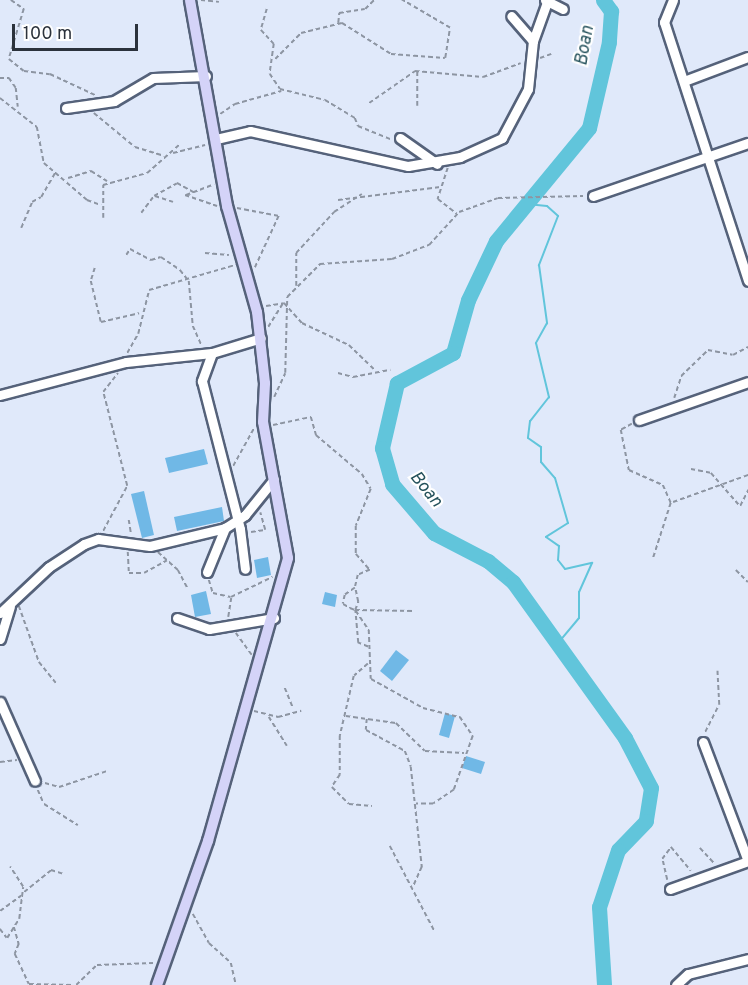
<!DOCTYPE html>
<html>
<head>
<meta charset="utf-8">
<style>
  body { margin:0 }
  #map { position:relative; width:748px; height:985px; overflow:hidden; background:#e0e9fa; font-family:Overpass,sans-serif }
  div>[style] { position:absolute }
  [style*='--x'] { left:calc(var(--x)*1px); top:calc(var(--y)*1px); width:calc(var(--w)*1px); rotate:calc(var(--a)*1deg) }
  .stream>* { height:2px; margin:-1px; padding:0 1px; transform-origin:1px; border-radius:1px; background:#61c5db }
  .river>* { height:15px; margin:-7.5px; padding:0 7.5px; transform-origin:7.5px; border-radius:7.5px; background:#61c5db }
  .building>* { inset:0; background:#70b8e6 }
  .path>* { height:1.5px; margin-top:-0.75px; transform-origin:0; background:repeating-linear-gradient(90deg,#8d95a2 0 4.5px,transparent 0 7.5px) }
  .roads { filter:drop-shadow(2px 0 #55627a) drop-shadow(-2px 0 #55627a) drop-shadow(0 2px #55627a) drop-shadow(0 -2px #55627a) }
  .minor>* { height:9px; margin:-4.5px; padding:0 4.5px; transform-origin:4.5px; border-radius:4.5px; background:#fff }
  .major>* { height:10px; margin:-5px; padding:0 5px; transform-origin:5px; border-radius:5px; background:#d4d3f8 }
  span { translate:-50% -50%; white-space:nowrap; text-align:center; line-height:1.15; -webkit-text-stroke:4.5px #fff; paint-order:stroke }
  .water-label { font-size:18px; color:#25525c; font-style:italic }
  .scale { position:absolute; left:12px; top:24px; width:126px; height:27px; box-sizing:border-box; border:3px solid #2b323c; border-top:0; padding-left:8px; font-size:18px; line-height:21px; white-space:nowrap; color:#2b323c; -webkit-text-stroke:4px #fff; paint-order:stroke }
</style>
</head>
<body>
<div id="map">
  <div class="stream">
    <div style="--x:527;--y:204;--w:20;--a:6"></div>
    <div style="--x:547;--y:206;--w:15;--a:42"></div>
    <div style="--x:558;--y:216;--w:53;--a:111.2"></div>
    <div style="--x:539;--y:265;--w:59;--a:82.1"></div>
    <div style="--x:547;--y:323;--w:23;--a:119"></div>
    <div style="--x:536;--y:343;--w:56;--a:76.5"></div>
    <div style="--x:549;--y:397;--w:31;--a:128"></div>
    <div style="--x:530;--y:421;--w:17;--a:97"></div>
    <div style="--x:528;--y:438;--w:16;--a:35"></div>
    <div style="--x:541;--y:447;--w:15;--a:90"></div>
    <div style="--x:541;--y:462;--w:21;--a:49"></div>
    <div style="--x:555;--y:478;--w:47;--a:73.9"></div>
    <div style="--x:568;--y:523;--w:26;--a:148"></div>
    <div style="--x:546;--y:537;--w:16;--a:35"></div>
    <div style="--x:559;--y:546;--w:14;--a:94"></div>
    <div style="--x:558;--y:560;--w:11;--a:52"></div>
    <div style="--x:565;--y:569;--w:28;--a:-13"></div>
    <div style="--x:592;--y:563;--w:32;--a:114"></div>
    <div style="--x:579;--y:592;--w:26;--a:90"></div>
    <div style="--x:579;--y:618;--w:33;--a:130"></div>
  </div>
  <div class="river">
    <div style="--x:603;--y:0;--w:14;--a:54"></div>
    <div style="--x:611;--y:11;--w:31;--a:94"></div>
    <div style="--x:609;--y:42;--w:88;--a:103.1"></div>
    <div style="--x:589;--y:128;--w:146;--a:129.5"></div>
    <div style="--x:496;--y:241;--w:65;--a:115.4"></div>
    <div style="--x:468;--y:300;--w:55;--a:105.8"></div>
    <div style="--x:453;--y:353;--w:64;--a:151.8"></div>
    <div style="--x:397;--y:383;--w:67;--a:103"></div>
    <div style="--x:382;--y:448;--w:37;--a:74"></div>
    <div style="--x:392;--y:484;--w:65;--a:49.4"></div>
    <div style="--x:434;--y:533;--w:61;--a:27.4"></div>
    <div style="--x:488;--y:561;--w:33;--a:40"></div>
    <div style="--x:513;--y:582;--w:192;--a:54.3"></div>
    <div style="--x:625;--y:738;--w:56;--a:62.5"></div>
    <div style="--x:651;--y:788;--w:33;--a:99"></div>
    <div style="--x:646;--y:821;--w:40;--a:134"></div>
    <div style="--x:618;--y:850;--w:60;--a:108.4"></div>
    <div style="--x:599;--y:907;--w:78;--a:86.3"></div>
  </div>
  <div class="building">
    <div style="clip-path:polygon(204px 449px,208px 464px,169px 473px,165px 458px)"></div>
    <div style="clip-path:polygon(144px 491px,154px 535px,142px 538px,131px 494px)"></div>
    <div style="clip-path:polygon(222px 507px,224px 521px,177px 531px,174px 517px)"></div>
    <div style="clip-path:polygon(268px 557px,271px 575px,257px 578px,254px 560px)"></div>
    <div style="clip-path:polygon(206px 591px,211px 614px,195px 617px,191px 595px)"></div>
    <div style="clip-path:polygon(325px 592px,337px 595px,335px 607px,322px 604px)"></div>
    <div style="clip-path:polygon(396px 650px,409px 660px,392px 681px,380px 671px)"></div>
    <div style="clip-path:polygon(445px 713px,455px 716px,449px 738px,439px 735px)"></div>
    <div style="clip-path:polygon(466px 756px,485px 762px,481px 774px,462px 768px)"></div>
  </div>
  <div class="path">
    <div style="--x:11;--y:0;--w:16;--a:35"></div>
    <div style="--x:24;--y:9;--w:52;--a:106.7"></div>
    <div style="--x:9;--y:59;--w:19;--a:39"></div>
    <div style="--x:24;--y:71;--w:26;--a:7"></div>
    <div style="--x:50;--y:74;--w:50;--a:25"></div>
    <div style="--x:201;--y:0;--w:18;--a:6"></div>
    <div style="--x:267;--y:9;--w:22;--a:106"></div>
    <div style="--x:261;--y:30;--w:19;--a:47"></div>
    <div style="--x:274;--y:44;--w:30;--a:98"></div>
    <div style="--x:270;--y:74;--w:18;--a:56"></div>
    <div style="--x:280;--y:89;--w:46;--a:13.7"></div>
    <div style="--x:325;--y:100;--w:35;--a:31"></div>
    <div style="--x:355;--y:118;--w:9;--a:69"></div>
    <div style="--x:358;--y:126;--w:35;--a:22"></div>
    <div style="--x:338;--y:23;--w:10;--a:-84"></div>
    <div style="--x:339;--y:13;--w:26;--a:-9"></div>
    <div style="--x:365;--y:9;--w:13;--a:-45"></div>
    <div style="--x:540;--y:58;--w:12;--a:-20"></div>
    <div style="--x:275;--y:59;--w:37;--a:-45"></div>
    <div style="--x:301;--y:33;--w:42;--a:-13.7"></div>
    <div style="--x:342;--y:23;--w:58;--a:32.3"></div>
    <div style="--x:391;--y:54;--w:54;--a:4.2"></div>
    <div style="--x:445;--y:58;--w:30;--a:-81"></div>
    <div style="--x:450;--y:28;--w:56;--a:-149.7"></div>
    <div style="--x:0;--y:78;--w:9;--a:0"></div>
    <div style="--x:9;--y:78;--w:12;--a:55"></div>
    <div style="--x:16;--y:88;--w:19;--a:84"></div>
    <div style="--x:0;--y:98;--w:47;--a:38.1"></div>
    <div style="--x:37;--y:127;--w:37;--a:79"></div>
    <div style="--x:44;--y:163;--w:57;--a:40.7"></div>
    <div style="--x:87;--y:200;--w:15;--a:20"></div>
    <div style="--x:369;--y:103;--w:56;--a:-34.8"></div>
    <div style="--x:415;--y:71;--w:68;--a:5"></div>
    <div style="--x:483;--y:77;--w:40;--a:-20.2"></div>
    <div style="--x:417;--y:106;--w:35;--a:-90"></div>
    <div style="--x:94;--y:113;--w:53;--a:39.7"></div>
    <div style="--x:135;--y:147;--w:30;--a:17"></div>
    <div style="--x:220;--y:114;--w:18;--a:-34"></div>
    <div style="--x:235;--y:104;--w:48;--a:-15.8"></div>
    <div style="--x:173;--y:153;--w:33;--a:-14"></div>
    <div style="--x:448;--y:168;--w:33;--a:108"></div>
    <div style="--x:438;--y:199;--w:24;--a:38"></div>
    <div style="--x:68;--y:178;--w:24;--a:-17"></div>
    <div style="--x:91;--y:171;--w:19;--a:32"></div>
    <div style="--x:185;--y:195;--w:34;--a:19"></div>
    <div style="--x:186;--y:195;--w:30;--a:-21"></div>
    <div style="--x:155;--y:196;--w:19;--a:18"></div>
    <div style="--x:338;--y:200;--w:103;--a:-7.3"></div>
    <div style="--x:237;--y:208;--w:43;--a:10.8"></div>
    <div style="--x:279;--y:216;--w:57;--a:114.8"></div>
    <div style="--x:141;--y:213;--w:21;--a:-53"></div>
    <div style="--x:154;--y:196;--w:26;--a:-29"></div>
    <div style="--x:177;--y:183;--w:21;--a:29"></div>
    <div style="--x:103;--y:218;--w:33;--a:-90"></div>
    <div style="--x:103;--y:185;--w:46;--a:-15.3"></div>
    <div style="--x:147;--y:173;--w:43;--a:-41.2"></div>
    <div style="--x:21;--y:228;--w:28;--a:-67"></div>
    <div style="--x:32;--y:202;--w:10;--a:-29"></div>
    <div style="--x:41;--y:197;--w:28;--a:-60"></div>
    <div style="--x:205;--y:253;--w:24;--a:5"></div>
    <div style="--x:126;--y:255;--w:7;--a:-56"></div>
    <div style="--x:130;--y:249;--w:24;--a:28"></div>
    <div style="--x:151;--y:260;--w:10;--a:-17"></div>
    <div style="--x:161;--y:257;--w:23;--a:34"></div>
    <div style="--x:180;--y:270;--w:14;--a:51"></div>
    <div style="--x:189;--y:281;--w:45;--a:84.9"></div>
    <div style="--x:193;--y:326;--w:20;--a:66"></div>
    <div style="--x:95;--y:268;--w:14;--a:107"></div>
    <div style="--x:91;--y:281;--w:42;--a:76.3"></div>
    <div style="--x:101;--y:322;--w:39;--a:-13"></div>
    <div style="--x:296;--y:286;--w:33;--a:-90"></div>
    <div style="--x:296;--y:253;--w:56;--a:-47.2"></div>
    <div style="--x:334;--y:212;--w:33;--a:-33"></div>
    <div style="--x:266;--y:306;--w:18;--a:-9"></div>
    <div style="--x:284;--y:303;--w:27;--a:48"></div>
    <div style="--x:302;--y:323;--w:52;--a:25.1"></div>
    <div style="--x:349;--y:345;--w:35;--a:44"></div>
    <div style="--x:268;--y:327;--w:28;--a:-58"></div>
    <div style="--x:127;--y:353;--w:22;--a:-60"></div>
    <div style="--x:138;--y:334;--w:45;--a:-76"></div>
    <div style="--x:149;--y:290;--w:90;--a:-16.2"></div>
    <div style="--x:338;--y:373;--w:16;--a:15"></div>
    <div style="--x:353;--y:377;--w:38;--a:-11"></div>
    <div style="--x:274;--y:397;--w:26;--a:-65"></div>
    <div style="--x:285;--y:373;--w:76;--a:-88.5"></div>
    <div style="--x:287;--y:297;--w:47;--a:-45"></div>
    <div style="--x:320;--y:264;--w:72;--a:-4"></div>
    <div style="--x:392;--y:259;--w:40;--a:-21"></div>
    <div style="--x:429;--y:245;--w:45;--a:-47.7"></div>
    <div style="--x:459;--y:212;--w:41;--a:-19.7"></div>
    <div style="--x:498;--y:198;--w:85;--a:-1.3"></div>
    <div style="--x:674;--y:398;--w:23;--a:-72"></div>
    <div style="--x:681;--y:376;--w:37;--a:-44"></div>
    <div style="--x:708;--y:350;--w:25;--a:11"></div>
    <div style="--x:733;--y:355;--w:17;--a:-28"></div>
    <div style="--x:632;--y:424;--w:13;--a:151"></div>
    <div style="--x:621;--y:430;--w:41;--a:78.7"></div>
    <div style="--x:629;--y:470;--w:37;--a:24"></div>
    <div style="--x:663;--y:485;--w:20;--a:66"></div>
    <div style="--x:671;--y:503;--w:59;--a:107.8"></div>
    <div style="--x:273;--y:425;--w:39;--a:-12"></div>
    <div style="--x:311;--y:417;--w:19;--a:74"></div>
    <div style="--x:316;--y:435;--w:60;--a:40.3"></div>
    <div style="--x:362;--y:474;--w:17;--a:59"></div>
    <div style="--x:371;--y:489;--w:40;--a:112"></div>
    <div style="--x:356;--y:526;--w:28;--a:90"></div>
    <div style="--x:356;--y:554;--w:21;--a:49"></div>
    <div style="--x:370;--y:570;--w:13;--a:157"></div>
    <div style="--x:358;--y:575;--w:13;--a:103"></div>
    <div style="--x:233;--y:466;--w:43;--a:-61.1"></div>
    <div style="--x:691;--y:469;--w:20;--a:11"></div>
    <div style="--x:711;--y:473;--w:44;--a:48.7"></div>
    <div style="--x:740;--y:506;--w:18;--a:-63"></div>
    <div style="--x:673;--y:502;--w:80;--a:-19.8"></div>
    <div style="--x:129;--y:520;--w:13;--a:81"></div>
    <div style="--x:103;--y:531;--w:51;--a:-61.9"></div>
    <div style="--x:127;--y:486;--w:97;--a:-104.3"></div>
    <div style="--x:103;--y:392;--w:24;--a:-52"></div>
    <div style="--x:251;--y:532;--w:14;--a:-8"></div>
    <div style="--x:265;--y:530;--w:18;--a:-106"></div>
    <div style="--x:128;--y:552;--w:21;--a:87"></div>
    <div style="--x:129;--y:573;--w:15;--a:0"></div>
    <div style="--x:144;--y:573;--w:26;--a:-29"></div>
    <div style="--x:158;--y:552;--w:27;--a:42"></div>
    <div style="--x:178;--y:570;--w:21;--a:62"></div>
    <div style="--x:736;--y:570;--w:17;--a:45"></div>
    <div style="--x:209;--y:580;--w:14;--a:73"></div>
    <div style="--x:213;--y:593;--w:18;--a:13"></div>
    <div style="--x:231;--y:597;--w:46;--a:-26"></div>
    <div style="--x:19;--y:606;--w:59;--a:70.3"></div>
    <div style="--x:39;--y:662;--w:27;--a:51"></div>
    <div style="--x:355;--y:610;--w:59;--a:1"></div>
    <div style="--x:228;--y:617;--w:19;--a:-81"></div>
    <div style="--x:236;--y:633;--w:27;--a:54"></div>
    <div style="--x:368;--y:647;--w:11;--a:-158"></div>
    <div style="--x:358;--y:643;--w:33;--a:-95"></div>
    <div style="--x:355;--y:610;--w:9;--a:-69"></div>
    <div style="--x:358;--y:602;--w:14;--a:-102"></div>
    <div style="--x:355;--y:588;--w:12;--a:145"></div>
    <div style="--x:345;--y:595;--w:9;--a:103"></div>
    <div style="--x:343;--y:604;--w:8;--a:30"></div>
    <div style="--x:350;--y:608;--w:5;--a:22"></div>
    <div style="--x:355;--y:610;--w:1;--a:45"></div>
    <div style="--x:356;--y:611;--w:23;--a:56"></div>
    <div style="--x:369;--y:630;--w:49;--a:87.7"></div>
    <div style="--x:371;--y:679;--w:60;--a:29.1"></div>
    <div style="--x:423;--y:708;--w:38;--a:14"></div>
    <div style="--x:460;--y:717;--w:23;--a:56"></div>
    <div style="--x:473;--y:736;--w:57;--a:109.4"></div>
    <div style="--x:454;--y:790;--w:25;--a:146"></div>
    <div style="--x:433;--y:804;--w:17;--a:180"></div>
    <div style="--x:368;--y:664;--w:18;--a:139"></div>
    <div style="--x:354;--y:676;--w:62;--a:103.1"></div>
    <div style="--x:340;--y:736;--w:39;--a:90"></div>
    <div style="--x:340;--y:775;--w:14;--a:124"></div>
    <div style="--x:332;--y:787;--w:24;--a:45"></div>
    <div style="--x:349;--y:804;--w:23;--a:5"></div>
    <div style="--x:285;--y:688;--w:22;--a:68"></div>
    <div style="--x:254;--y:711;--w:25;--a:14"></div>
    <div style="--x:278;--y:717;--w:24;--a:-15"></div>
    <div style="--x:346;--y:716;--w:50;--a:8"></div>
    <div style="--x:396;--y:723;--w:40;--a:44"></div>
    <div style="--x:425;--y:751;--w:39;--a:3"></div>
    <div style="--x:269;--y:717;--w:34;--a:58"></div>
    <div style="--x:367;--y:719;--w:11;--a:95"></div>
    <div style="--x:366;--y:730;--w:44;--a:28.3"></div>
    <div style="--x:405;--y:751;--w:17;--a:69"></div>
    <div style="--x:411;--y:767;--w:101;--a:83.7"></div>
    <div style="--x:422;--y:867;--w:22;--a:114"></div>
    <div style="--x:705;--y:732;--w:30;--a:-63"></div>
    <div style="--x:719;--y:705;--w:34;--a:-93"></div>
    <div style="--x:0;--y:762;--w:17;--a:-7"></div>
    <div style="--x:45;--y:783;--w:15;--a:16"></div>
    <div style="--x:59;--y:787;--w:51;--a:-18.4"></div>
    <div style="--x:38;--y:790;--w:15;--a:67"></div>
    <div style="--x:44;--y:804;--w:40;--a:32"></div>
    <div style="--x:390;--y:846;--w:97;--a:62.4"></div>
    <div style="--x:700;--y:848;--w:22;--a:47"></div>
    <div style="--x:667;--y:880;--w:22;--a:-103"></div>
    <div style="--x:662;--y:859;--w:15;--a:-53"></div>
    <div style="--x:671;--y:847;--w:31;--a:50"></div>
    <div style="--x:24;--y:892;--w:35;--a:-39"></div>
    <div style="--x:51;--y:870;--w:14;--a:17"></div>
    <div style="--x:0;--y:911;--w:26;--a:-36"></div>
    <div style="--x:193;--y:914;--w:33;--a:61"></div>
    <div style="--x:209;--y:943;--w:30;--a:42"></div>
    <div style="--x:231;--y:963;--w:23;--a:77"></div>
    <div style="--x:14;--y:927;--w:18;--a:74"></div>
    <div style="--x:19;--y:944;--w:11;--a:112"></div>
    <div style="--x:15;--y:954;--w:33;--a:65"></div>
    <div style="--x:29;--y:984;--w:44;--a:1.3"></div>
    <div style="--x:0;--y:929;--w:11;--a:52"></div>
    <div style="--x:7;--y:938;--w:22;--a:-58"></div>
    <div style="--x:19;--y:919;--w:32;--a:-83"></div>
    <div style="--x:23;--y:887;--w:24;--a:-123"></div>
    <div style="--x:76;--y:985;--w:29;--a:-44"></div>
    <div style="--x:97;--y:965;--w:56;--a:-2"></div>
  </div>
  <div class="roads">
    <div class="minor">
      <div style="--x:545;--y:0;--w:20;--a:27"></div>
      <div style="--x:673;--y:0;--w:24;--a:112"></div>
      <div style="--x:664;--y:22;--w:272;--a:72"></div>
      <div style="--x:533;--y:41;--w:41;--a:-70.3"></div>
      <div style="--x:684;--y:81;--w:68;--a:-20.6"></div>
      <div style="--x:66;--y:108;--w:49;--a:-8.3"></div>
      <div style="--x:114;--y:101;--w:45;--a:-30.5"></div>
      <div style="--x:153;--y:78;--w:53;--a:-2.2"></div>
      <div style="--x:400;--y:138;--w:45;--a:35.1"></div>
      <div style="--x:216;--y:139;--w:35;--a:-13"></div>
      <div style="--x:250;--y:131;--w:162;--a:12.5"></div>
      <div style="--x:408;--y:166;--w:53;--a:-9.8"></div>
      <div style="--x:460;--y:157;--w:46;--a:-24.3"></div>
      <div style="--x:502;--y:138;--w:55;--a:-62"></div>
      <div style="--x:528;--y:89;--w:48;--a:-84.1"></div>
      <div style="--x:533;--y:41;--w:33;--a:-131"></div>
      <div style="--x:593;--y:196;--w:164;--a:-18.9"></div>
      <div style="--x:212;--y:353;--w:30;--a:110"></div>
      <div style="--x:202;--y:381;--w:153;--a:75.6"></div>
      <div style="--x:240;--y:529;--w:40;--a:82.9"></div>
      <div style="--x:0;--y:395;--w:130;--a:-14.7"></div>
      <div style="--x:126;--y:362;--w:86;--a:-6"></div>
      <div style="--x:212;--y:353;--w:51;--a:-17"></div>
      <div style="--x:639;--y:420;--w:115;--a:-19.2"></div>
      <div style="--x:207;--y:572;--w:48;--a:-67.8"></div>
      <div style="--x:225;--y:528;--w:24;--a:-33"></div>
      <div style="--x:245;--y:515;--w:46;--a:-51.1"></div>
      <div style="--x:0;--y:613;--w:67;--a:-43.2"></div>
      <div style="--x:49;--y:567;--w:42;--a:-33.3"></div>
      <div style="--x:84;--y:544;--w:15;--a:-20"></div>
      <div style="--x:98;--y:539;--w:52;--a:7.7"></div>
      <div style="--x:150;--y:546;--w:77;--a:-13.5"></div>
      <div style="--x:177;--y:618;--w:34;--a:19"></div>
      <div style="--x:209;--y:629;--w:66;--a:-9.6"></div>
      <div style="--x:0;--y:639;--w:34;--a:-73"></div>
      <div style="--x:0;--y:702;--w:86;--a:66.1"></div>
      <div style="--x:703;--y:742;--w:127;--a:69.3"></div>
      <div style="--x:670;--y:889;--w:83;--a:-19.7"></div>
      <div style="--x:676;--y:985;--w:16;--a:-43"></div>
      <div style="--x:688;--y:974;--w:62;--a:-14"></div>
    </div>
    <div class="major">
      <div style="--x:157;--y:985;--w:153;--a:-70.5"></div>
      <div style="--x:208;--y:841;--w:294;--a:-74.2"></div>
      <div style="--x:288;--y:558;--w:138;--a:-100.4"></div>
      <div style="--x:263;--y:422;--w:39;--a:-87"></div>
      <div style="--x:265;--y:383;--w:71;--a:-96.4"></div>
      <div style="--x:257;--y:312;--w:110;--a:-105.8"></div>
      <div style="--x:227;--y:206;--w:209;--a:-100.2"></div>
    </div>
  </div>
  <div class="water-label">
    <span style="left:586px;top:46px;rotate:-80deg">Boan</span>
    <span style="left:425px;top:490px;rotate:51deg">Boan</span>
  </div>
  <div class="scale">100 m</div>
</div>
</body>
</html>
